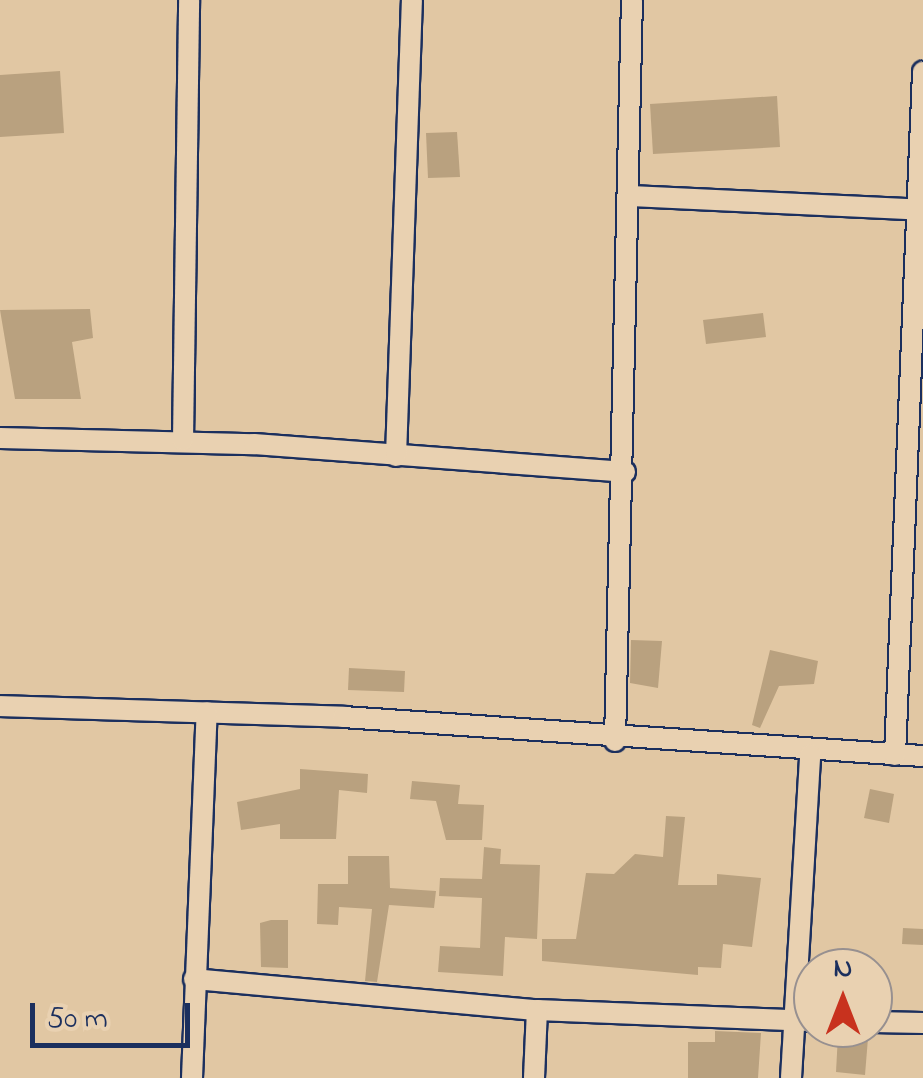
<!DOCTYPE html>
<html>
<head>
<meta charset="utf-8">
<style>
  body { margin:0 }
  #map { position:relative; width:923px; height:1078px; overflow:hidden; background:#e1c7a3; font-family:"Indie Flower",sans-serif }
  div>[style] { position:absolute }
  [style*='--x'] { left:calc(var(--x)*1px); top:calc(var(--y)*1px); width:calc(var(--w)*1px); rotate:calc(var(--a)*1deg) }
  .building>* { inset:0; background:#b9a17f }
  .roads { filter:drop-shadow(2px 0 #1b2f5e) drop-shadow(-2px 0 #1b2f5e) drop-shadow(0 2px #1b2f5e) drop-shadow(0 -2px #1b2f5e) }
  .minor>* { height:20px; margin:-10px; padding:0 10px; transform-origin:10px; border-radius:10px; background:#e9d1b1 }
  span { translate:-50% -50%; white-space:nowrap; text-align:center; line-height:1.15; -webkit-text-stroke:8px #e9d1b1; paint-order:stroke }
  .north { position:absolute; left:793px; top:948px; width:100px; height:100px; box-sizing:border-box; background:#e9d1b1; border:2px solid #979090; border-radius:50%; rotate:0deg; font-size:28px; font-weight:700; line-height:40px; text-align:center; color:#1b2f5e }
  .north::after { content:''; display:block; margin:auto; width:35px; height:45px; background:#c8321e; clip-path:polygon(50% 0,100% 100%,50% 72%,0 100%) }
  .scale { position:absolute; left:30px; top:1003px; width:160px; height:45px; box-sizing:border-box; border:5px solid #1b2f5e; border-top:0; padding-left:12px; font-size:30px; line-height:35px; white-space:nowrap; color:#1b2f5e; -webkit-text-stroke:8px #e9d1b1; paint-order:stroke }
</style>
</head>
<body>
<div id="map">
  <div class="building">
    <div style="clip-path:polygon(60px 71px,64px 133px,0 137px,0 75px)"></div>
    <div style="clip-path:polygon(777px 96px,780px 147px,653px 154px,650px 104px)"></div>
    <div style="clip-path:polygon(457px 132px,460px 177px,428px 178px,426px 133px)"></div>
    <div style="clip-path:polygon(90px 309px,93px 338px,72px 342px,81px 399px,15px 399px,0 310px)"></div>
    <div style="clip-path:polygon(763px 313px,766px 337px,706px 344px,703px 320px)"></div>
    <div style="clip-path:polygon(631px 640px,662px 641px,658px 688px,630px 683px)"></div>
    <div style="clip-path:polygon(770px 650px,818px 661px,814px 684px,779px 686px,760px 728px,752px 725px)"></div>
    <div style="clip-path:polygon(349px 668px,405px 671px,404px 692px,348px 690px)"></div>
    <div style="clip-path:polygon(300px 769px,368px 774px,367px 793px,339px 790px,336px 839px,280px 839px,280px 824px,241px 830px,237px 802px,300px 789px)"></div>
    <div style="clip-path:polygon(412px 781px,460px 785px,458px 804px,484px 805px,482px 840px,446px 840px,436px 801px,410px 799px)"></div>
    <div style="clip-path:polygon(870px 789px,894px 794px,889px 823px,864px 818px)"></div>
    <div style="clip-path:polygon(666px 816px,685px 817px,678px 885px,717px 885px,717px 874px,761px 878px,752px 947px,723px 944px,721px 968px,698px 967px,698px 975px,542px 961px,542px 939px,576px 939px,586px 873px,614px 874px,635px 854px,663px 857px)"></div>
    <div style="clip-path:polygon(484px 847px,501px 849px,500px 864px,540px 865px,537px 939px,505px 937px,503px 976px,438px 972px,440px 946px,480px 948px,482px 898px,439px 896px,440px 878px,482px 879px)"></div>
    <div style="clip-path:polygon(348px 856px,389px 856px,390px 888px,436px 891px,434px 908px,389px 905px,377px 982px,365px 981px,372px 909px,339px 907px,338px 925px,317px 924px,318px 884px,348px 884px)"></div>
    <div style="clip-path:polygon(271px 920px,288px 920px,288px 968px,261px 967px,260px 923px)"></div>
    <div style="clip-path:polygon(903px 928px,923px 929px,923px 945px,902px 944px)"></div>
    <div style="clip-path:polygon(715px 1031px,761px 1033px,758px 1078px,688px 1078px,688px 1042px,715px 1042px)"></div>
    <div style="clip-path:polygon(838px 1035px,868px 1038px,865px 1075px,836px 1072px)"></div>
  </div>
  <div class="roads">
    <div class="minor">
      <div style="--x:630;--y:196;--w:293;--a:2.7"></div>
      <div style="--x:0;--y:438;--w:254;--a:1.4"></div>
      <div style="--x:254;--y:444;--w:372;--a:4.3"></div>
      <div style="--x:183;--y:440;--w:440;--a:-89.2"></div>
      <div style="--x:396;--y:456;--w:456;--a:-88"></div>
      <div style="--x:0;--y:706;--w:343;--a:1.8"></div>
      <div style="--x:343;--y:717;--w:581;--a:3.85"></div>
      <div style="--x:615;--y:741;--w:741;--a:-88.69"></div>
      <div style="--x:895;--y:755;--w:684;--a:-87.65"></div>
      <div style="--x:194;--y:979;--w:344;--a:5.2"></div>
      <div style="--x:537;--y:1010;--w:276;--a:2.3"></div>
      <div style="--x:873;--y:1022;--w:50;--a:1.1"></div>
      <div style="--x:192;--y:1078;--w:366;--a:-87.7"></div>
      <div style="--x:534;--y:1078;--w:68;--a:-87.5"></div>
      <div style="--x:791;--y:1078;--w:324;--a:-86.6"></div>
    </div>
  </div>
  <div class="north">N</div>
  <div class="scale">50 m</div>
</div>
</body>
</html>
